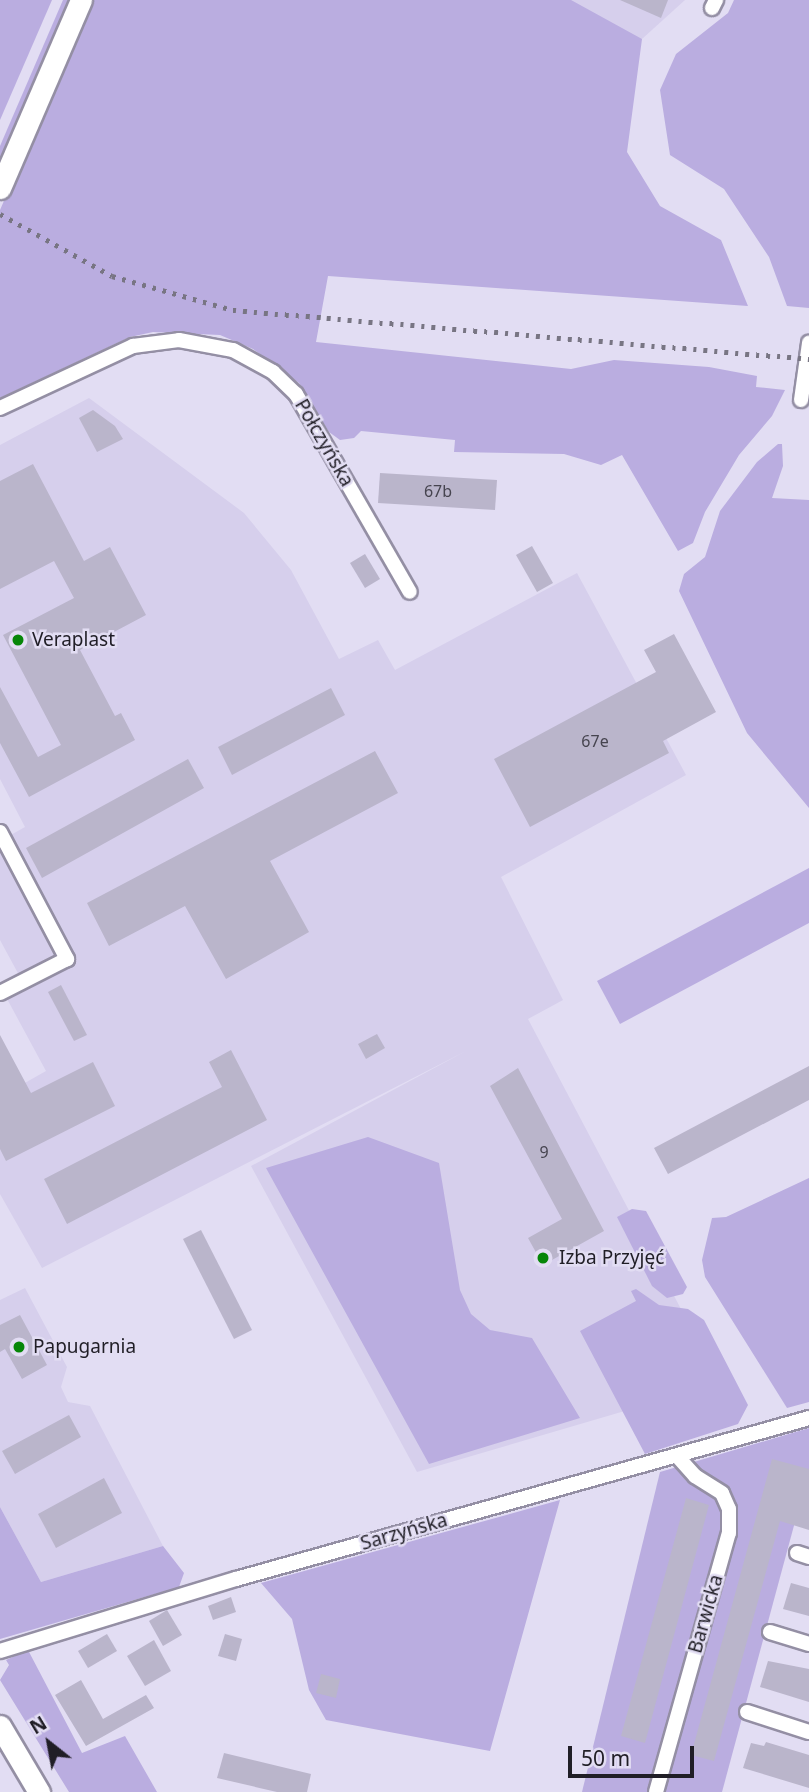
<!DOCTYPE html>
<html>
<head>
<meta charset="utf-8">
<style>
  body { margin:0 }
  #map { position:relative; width:809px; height:1792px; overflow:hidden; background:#e2ddf3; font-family:"Noto Sans",sans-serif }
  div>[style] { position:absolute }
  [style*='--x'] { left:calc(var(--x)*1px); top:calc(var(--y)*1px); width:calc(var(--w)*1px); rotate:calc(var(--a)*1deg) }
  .built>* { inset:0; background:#d6cfec }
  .green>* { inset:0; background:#baade0 }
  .building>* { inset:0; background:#bab5cb }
  .roads { filter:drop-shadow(2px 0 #948fa4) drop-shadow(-2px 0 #948fa4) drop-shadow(0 2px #948fa4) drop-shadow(0 -2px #948fa4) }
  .street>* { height:14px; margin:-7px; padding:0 7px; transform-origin:7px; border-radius:7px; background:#fff }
  .secondary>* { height:21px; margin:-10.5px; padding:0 10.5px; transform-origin:10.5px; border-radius:10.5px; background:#fff }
  .rail>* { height:5px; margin-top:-2.5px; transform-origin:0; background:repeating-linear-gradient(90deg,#787583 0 3.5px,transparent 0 10.5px) }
  .dots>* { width:19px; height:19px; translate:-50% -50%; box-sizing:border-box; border:4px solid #e2ddf3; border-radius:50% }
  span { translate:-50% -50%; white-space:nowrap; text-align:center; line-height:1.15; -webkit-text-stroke:5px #e2ddf3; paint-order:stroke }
  .number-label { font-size:16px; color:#46444f }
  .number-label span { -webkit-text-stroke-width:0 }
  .street-label { font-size:19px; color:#201e26 }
  .poi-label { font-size:19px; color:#201e26 }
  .left { translate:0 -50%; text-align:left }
  .north { position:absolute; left:14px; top:1708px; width:70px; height:70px; -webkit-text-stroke:5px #e2ddf3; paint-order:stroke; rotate:329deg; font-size:19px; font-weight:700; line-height:28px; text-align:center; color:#201e26 }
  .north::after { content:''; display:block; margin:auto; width:24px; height:32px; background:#201e26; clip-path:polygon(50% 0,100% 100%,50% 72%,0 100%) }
  .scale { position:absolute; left:568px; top:1746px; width:126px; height:32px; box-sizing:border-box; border:4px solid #201e26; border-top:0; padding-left:9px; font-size:21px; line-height:24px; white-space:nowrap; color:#201e26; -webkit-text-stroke:5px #e2ddf3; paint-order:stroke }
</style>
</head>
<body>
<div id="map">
  <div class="built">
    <div style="clip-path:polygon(544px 0,685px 0,642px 39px,602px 61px)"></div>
    <div style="clip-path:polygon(89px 398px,244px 513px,291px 570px,339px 659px,378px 640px,395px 670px,577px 573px,686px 775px,501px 877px,563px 1000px,528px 1019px,720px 1383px,417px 1472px,251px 1166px,466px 1051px,42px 1268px,0 1194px,0 1097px,46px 1071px,6px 997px,26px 988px,0 940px,0 841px,25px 827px,0 779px,0 445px)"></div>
    <div style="clip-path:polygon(25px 1288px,67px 1367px,61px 1387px,68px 1402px,90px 1406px,163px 1546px,41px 1582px,0 1507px,0 1300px)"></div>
  </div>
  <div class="green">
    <div style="clip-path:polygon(0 0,52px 0,0 120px)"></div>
    <div style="clip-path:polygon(63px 0,71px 0,0 164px,0 146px)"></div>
    <div style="clip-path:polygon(91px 0,571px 0,642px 39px,627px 152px,660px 206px,721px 240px,748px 306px,328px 276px,316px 342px,571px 369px,614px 360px,709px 367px,757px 376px,756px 387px,785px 390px,772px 416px,739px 455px,705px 512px,693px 543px,678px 551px,622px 455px,601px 465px,564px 454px,454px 452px,455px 440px,361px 431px,354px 438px,340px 440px,329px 432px,299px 383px,253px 349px,220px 335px,153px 332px,130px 337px,0 398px,0 210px)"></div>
    <div style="clip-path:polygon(734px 0,809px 0,809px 308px,787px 306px,769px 257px,724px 189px,670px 155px,660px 90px,676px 54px,728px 13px)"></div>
    <div style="clip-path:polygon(778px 444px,782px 444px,783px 466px,772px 498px,809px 500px,809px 808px,747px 733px,679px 591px,684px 574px,705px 557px,720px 511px,757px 462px)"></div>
    <div style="clip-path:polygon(809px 868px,809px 923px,620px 1024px,597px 981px)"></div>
    <div style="clip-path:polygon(368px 1137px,439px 1163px,460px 1290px,471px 1314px,490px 1330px,532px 1338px,580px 1418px,429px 1464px,266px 1168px)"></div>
    <div style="clip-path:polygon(809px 1178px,809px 1402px,787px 1408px,705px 1277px,702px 1260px,712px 1218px,726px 1217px)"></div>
    <div style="clip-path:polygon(632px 1209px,646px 1211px,687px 1287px,683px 1294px,667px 1298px,652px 1286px,617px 1217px)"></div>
    <div style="clip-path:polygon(636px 1289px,659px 1305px,688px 1309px,704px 1320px,748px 1405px,738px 1424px,645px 1454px,580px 1331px,636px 1301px,631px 1291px)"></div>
    <div style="clip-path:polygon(809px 1428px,809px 1470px,722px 1792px,582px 1792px,660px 1472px)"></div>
    <div style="clip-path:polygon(560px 1500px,490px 1751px,326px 1720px,309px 1690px,292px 1619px,261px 1583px)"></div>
    <div style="clip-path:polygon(0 1507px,41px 1582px,163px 1546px,184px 1573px,179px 1587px,0 1639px)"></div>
    <div style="clip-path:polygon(28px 1650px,82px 1753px,125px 1736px,157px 1792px,69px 1792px,0 1680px,9px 1665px,6px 1660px)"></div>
  </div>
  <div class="building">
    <div style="clip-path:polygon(620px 0,668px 0,661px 18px)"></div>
    <div style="clip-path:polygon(93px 410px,115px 426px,123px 439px,97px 452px,79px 418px)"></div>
    <div style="clip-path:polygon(33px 464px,84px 561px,110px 547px,146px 615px,80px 650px,115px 716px,121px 713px,135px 740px,29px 797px,0 743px,0 687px,38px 757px,61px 745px,3px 635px,74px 598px,54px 561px,0 589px,0 481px)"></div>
    <div style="clip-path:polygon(380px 473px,497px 480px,495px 510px,378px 503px)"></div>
    <div style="clip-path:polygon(532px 546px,553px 583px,537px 592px,516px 555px)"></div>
    <div style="clip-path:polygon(365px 554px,380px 579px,365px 588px,350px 563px)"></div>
    <div style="clip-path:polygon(674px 634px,716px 712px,663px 741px,669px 753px,530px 827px,494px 759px,656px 672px,644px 650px)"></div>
    <div style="clip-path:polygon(331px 688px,345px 715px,232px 775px,218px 747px)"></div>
    <div style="clip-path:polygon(375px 751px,398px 793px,270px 861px,309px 932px,226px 979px,185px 906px,109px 946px,87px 903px)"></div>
    <div style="clip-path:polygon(188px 759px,204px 788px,42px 878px,26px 848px)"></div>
    <div style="clip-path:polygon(61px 985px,87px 1035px,74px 1041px,48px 992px)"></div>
    <div style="clip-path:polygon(377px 1034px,385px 1048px,366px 1059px,358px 1044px)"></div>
    <div style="clip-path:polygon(0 1035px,31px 1093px,93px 1062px,115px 1106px,6px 1161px,0 1149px)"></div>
    <div style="clip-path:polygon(231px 1050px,267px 1120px,67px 1224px,44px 1179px,222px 1087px,209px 1062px)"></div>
    <div style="clip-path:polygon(809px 1066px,809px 1100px,668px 1174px,654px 1148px)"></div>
    <div style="clip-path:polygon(518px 1068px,604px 1231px,543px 1265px,528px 1238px,562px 1219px,490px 1086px)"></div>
    <div style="clip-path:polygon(201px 1230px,252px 1330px,234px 1339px,183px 1239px)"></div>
    <div style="clip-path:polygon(20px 1315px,47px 1365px,22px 1379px,5px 1349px,0 1352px,0 1325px)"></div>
    <div style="clip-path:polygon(69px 1415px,81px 1437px,15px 1474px,2px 1451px)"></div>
    <div style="clip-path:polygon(772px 1459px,809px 1469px,809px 1530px,780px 1521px,714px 1761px,691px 1755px)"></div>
    <div style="clip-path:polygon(104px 1478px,122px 1513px,56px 1548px,38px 1514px)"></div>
    <div style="clip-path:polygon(686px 1498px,709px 1505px,645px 1743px,621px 1736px)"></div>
    <div style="clip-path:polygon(791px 1583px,809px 1588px,809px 1616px,783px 1609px)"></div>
    <div style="clip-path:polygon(231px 1597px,236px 1612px,213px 1620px,208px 1606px)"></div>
    <div style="clip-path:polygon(167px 1610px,182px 1635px,163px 1646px,149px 1621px)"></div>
    <div style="clip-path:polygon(107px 1634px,117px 1651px,88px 1668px,78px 1651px)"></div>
    <div style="clip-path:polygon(225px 1634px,242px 1639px,236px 1661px,218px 1656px)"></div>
    <div style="clip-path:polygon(154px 1640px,171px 1671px,145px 1686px,127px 1656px)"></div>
    <div style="clip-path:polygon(768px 1661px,809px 1669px,809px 1702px,760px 1687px)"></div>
    <div style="clip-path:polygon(321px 1674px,340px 1679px,336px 1698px,316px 1693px)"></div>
    <div style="clip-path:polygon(81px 1680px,103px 1719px,146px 1695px,154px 1708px,86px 1746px,55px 1695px)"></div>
    <div style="clip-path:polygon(766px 1742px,809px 1755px,809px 1788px,743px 1768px,751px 1743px,764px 1746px)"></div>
    <div style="clip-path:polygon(224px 1753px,311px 1774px,307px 1792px,277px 1792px,217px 1778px)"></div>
  </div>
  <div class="roads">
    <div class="street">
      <div style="--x:712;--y:8;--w:9;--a:-63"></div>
      <div style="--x:801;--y:400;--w:58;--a:-82"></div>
      <div style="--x:0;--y:408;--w:147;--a:-25"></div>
      <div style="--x:133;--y:346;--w:46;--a:-7.4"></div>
      <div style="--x:179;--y:340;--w:55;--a:10.5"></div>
      <div style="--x:233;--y:350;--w:46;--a:28.8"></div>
      <div style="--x:273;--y:372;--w:32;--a:44"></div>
      <div style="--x:296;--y:394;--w:228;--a:60.1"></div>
      <div style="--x:0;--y:832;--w:144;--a:62.2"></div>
      <div style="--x:67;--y:959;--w:75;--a:153.1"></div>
      <div style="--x:797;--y:1553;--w:13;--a:18"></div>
      <div style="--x:770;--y:1632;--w:41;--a:17.1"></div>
      <div style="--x:0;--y:1651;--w:247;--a:-17"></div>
      <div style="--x:236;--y:1579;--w:595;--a:-15.69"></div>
      <div style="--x:747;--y:1712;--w:65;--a:17.9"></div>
      <div style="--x:656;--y:1792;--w:269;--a:-74.3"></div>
      <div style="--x:729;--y:1533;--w:24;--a:-90"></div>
      <div style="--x:729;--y:1509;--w:17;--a:-114"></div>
      <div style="--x:722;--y:1493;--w:32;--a:-148"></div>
      <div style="--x:695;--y:1476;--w:27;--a:-132"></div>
    </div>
    <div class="secondary">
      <div style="--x:0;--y:188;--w:205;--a:-66.7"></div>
      <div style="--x:0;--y:1726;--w:77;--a:59.4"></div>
    </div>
  </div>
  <div class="rail">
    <div style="--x:0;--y:214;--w:128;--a:29"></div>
    <div style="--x:112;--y:276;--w:126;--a:15.7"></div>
    <div style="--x:233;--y:310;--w:578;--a:4.86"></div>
  </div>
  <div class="dots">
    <div style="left:18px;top:640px;background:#068608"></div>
    <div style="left:543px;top:1258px;background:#068608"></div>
    <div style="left:19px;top:1347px;background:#068608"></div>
  </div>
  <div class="number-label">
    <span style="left:438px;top:491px">67b</span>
    <span style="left:595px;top:741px">67e</span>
    <span style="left:544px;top:1152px">9</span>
  </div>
  <div class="street-label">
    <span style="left:324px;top:443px;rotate:60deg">Połczyńska</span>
    <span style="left:404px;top:1532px;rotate:-16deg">Sarzyńska</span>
    <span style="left:706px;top:1614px;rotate:-74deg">Barwicka</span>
  </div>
  <div class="poi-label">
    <span class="left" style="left:32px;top:640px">Veraplast</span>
    <span class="left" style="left:559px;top:1258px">Izba Przyjęć</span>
    <span class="left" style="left:33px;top:1347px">Papugarnia</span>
  </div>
  <div class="north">N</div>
  <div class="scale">50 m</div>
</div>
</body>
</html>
